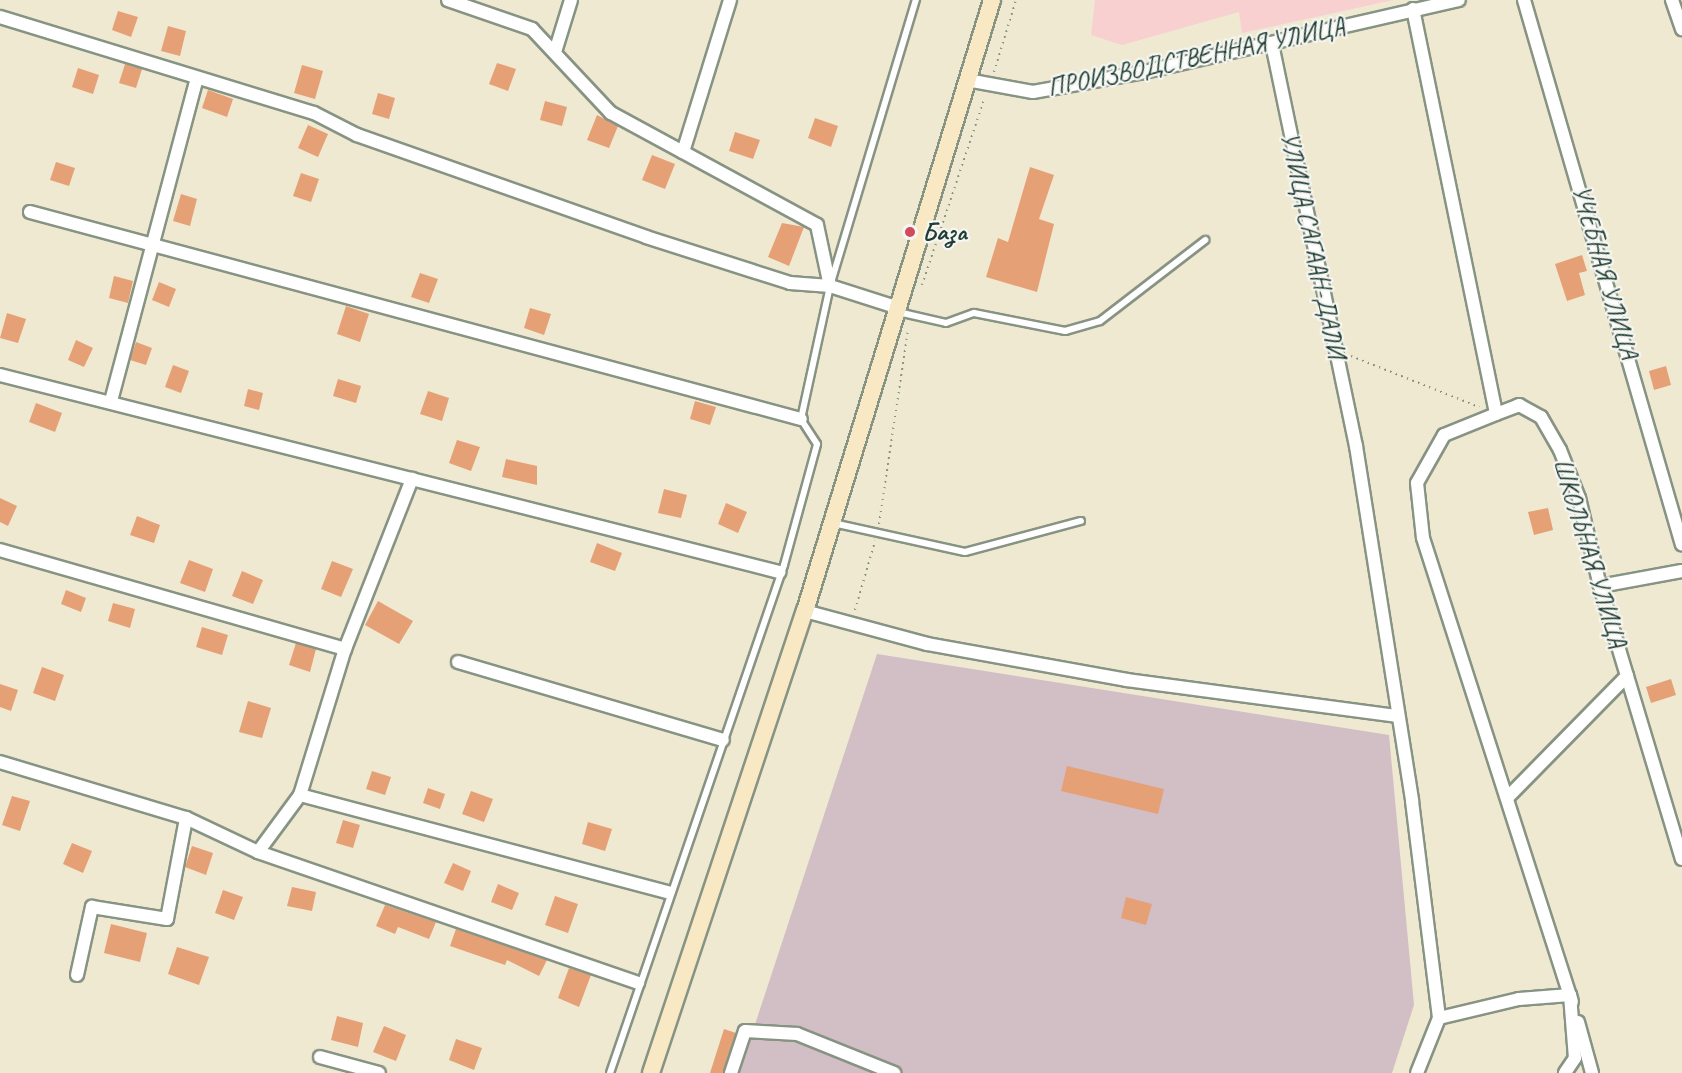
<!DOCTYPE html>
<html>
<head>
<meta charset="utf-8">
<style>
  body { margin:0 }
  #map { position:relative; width:1682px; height:1073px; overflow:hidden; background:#efe9d2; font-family:Caveat,sans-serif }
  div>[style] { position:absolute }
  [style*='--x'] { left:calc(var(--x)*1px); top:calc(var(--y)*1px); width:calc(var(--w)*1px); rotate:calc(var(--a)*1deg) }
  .built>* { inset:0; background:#f7d0cf }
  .industrial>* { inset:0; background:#d2bec5 }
  .building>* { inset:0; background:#e6a076 }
  .path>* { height:2px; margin-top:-1px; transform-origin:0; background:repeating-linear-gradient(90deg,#879383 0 1.5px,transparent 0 6px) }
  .roads { filter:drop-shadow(2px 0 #879383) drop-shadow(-2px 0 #879383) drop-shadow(0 2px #879383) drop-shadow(0 -2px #879383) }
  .lane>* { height:6px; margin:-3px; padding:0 3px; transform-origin:3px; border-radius:3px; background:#fff }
  .street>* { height:12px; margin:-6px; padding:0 6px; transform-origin:6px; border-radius:6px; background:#fff }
  .secondary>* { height:16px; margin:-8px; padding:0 8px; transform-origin:8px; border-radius:8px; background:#f8e8c3 }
  .dots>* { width:16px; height:16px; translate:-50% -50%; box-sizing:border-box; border:3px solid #f6f6f2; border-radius:50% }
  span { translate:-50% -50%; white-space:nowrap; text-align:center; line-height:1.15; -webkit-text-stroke:4.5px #f6f6f2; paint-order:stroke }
  .street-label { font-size:26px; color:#1f3d34 }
  .poi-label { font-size:26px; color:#1f3d34; font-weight:700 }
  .left { translate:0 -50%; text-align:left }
</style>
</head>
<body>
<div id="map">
  <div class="built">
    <div style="clip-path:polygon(1095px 0,1393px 0,1242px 33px,1239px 12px,1122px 45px,1091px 35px)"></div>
  </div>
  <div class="industrial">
    <div style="clip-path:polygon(877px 654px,1389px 735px,1414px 1005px,1392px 1073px,739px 1073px)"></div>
  </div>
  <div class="building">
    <div style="clip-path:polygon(118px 11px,138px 17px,131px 37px,112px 30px)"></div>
    <div style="clip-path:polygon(168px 26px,186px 31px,180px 56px,161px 51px)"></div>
    <div style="clip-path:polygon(497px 63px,516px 69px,508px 91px,489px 84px)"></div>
    <div style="clip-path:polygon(125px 64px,142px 69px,136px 88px,119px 83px)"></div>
    <div style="clip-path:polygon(302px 65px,323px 71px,315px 99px,294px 93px)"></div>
    <div style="clip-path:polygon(78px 68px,99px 75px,93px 94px,72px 87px)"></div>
    <div style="clip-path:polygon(208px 90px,233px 99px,227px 117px,202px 108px)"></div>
    <div style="clip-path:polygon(378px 93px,395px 98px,389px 119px,372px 114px)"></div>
    <div style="clip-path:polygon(545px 101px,567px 107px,562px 126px,540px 120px)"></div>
    <div style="clip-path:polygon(597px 115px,618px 126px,609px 148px,587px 140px)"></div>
    <div style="clip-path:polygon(815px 118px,838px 126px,831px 147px,808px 138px)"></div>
    <div style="clip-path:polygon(308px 125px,328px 134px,318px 157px,298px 148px)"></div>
    <div style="clip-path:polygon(735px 132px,760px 140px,753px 159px,729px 151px)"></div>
    <div style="clip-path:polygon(652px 155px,675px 164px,665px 189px,642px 180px)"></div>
    <div style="clip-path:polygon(56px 162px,75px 168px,69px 186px,50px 180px)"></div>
    <div style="clip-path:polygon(1030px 167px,1054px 175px,1039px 219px,1054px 224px,1037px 292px,986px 277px,998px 238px,1008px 242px)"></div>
    <div style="clip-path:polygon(301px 173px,319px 179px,311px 202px,293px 196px)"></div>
    <div style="clip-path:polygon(181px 194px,197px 199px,190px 226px,173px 221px)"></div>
    <div style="clip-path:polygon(782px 223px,804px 227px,789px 266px,768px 257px)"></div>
    <div style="clip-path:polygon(1582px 255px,1587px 271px,1579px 273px,1585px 295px,1567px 301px,1555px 264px)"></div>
    <div style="clip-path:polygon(420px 273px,438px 279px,429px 303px,411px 297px)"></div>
    <div style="clip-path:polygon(114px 276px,133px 281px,128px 303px,109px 298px)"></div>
    <div style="clip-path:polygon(159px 282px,176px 289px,169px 307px,152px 300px)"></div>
    <div style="clip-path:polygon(346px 306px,369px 314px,360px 342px,337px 334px)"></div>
    <div style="clip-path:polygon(530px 308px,551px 314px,544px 335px,524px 328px)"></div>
    <div style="clip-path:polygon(7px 313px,26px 319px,18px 343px,0 338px)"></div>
    <div style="clip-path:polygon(76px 340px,93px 348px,84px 367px,68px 360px)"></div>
    <div style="clip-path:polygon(136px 342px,152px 348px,146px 365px,130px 360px)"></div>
    <div style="clip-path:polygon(173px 365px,189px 371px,181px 393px,165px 387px)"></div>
    <div style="clip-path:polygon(1666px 366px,1671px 385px,1654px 390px,1649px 371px)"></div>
    <div style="clip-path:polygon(338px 379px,361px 386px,356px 403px,333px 396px)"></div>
    <div style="clip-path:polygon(248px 389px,263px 393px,259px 410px,244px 406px)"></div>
    <div style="clip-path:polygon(428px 391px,449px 398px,442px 421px,420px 414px)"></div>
    <div style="clip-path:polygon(695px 401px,716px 407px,710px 425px,690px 419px)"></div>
    <div style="clip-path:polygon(36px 403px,62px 413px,55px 432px,29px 422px)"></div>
    <div style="clip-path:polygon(457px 440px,480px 447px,471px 471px,449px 463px)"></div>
    <div style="clip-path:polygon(506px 459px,537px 466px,537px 485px,502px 477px)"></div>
    <div style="clip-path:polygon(664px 489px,687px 495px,681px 518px,658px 513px)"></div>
    <div style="clip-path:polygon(0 498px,17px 506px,8px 526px,0 522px)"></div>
    <div style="clip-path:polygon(726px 503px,747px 512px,738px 533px,718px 524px)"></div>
    <div style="clip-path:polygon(1548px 508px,1553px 530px,1534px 535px,1528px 512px)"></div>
    <div style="clip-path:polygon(137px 516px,160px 525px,154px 543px,130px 535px)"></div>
    <div style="clip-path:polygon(597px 543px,622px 553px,615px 571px,590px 562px)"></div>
    <div style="clip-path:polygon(189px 560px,213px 569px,205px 592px,180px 583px)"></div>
    <div style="clip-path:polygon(332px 561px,353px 569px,341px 597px,321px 589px)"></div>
    <div style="clip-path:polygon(242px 571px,263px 580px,253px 604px,232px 596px)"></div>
    <div style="clip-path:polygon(66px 590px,86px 598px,81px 612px,61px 604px)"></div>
    <div style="clip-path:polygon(378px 601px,413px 621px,399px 644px,365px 625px)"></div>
    <div style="clip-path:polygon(113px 603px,135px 609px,130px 628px,108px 621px)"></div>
    <div style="clip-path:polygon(202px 627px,228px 635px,222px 655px,196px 647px)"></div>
    <div style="clip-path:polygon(296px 643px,316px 649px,310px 672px,289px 665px)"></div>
    <div style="clip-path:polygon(42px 667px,64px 675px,55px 701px,33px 693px)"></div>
    <div style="clip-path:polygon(1671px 679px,1676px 695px,1651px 703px,1646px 687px)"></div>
    <div style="clip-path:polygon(0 684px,18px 690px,11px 711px,0 707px)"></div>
    <div style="clip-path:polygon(248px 701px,271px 708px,262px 738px,239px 732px)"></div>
    <div style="clip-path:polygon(1067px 766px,1164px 789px,1158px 814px,1061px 791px)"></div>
    <div style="clip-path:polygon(372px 771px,391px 777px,385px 795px,366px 789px)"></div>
    <div style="clip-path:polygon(428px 788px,445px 794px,440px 809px,423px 803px)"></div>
    <div style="clip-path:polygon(471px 791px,493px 799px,484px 822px,462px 814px)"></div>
    <div style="clip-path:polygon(12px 796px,30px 801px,20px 831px,2px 825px)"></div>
    <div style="clip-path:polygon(343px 820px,360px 825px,353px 848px,336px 843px)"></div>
    <div style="clip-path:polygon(588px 822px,612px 829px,605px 851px,582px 844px)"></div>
    <div style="clip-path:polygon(72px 843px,92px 851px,83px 873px,63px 864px)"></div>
    <div style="clip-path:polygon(192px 846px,213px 853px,206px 875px,185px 867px)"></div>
    <div style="clip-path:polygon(453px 863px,471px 871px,463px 891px,444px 883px)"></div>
    <div style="clip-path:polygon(498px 884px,519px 893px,512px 910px,491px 902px)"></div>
    <div style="clip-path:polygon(292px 887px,316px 892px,312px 911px,287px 906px)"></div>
    <div style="clip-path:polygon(223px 890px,243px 897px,234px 920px,215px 913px)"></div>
    <div style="clip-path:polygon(555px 896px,578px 904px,568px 933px,545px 925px)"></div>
    <div style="clip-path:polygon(1126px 897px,1152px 904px,1146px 925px,1121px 918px)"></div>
    <div style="clip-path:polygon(385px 905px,436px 922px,429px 939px,398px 927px,395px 934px,376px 926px)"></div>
    <div style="clip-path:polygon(111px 924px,147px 933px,140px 962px,104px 953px)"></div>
    <div style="clip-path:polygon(456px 929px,547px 960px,539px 976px,507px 960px,505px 965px,450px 946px)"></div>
    <div style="clip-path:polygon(177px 947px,209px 957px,199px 985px,168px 974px)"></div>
    <div style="clip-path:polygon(569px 968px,591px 975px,579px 1007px,558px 998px)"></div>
    <div style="clip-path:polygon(337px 1016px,363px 1023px,358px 1047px,331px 1040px)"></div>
    <div style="clip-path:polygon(384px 1026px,406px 1035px,396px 1061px,373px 1052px)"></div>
    <div style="clip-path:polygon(724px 1029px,736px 1033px,723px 1073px,710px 1073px)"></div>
    <div style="clip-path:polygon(456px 1039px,482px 1048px,474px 1070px,449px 1060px)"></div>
  </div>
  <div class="path">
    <div style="--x:994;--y:72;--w:75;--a:-73"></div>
    <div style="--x:922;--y:285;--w:198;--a:-71.5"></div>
    <div style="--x:1351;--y:356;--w:138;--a:21.7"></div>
    <div style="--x:879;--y:524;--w:195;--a:-81.5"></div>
    <div style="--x:855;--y:610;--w:72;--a:-73.8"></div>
  </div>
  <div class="roads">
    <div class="lane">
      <div style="--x:898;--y:312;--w:49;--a:12.9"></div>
      <div style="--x:946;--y:323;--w:30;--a:-20"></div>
      <div style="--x:974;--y:313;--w:93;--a:11.2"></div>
      <div style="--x:1065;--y:331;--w:36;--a:-16"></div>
      <div style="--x:1100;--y:321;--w:133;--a:-37.6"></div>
      <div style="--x:833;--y:523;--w:135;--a:12.4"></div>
      <div style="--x:965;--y:552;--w:120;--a:-15"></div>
      <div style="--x:610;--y:1073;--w:537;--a:-71.09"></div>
      <div style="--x:784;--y:565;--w:125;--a:-74.7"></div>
      <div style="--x:817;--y:444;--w:30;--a:-123"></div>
      <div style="--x:801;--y:419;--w:136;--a:-77.7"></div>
      <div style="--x:830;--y:286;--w:299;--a:-73.3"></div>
    </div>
    <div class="street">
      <div style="--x:448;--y:0;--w:89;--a:19"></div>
      <div style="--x:532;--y:29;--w:115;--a:46.8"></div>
      <div style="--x:611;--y:113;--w:234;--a:28.5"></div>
      <div style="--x:817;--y:225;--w:62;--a:78"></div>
      <div style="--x:1524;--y:0;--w:567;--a:73.83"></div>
      <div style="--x:1672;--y:0;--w:31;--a:71"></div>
      <div style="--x:1413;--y:9;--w:413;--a:78.4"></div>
      <div style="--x:1496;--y:414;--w:25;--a:-21"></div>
      <div style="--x:1519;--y:405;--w:25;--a:29"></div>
      <div style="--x:1541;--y:417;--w:38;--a:60"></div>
      <div style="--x:1560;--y:450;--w:52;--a:68.4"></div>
      <div style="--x:1579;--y:498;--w:90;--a:76.6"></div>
      <div style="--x:1600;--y:586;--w:285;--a:73.3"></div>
      <div style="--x:0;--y:17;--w:328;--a:17"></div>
      <div style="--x:314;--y:113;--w:48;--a:27.1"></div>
      <div style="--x:357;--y:135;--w:306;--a:19.4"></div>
      <div style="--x:646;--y:237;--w:151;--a:17.7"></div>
      <div style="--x:790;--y:283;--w:40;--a:4.3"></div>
      <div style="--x:830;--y:286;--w:69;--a:17.7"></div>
      <div style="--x:1272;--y:44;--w:411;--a:78.2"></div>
      <div style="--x:1356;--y:446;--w:359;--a:81"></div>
      <div style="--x:1412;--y:801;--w:219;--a:82.9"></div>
      <div style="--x:1439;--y:1018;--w:59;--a:111.8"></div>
      <div style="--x:555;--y:52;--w:54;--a:-72.9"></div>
      <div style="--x:967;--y:80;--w:67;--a:10.3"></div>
      <div style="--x:1033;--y:92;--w:113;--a:-10.2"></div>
      <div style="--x:1144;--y:72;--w:323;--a:-12.9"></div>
      <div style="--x:683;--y:152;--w:159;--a:-72.8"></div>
      <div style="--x:30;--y:212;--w:798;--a:15.03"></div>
      <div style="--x:0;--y:375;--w:804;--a:14.19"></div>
      <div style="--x:111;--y:401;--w:331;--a:-75.1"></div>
      <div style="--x:1496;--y:414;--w:56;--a:158"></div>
      <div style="--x:1444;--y:435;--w:55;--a:119.4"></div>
      <div style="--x:1417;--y:483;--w:55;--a:83.8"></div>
      <div style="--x:1423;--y:538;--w:480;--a:72.2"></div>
      <div style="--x:1570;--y:995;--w:63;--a:85.5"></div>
      <div style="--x:1575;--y:1058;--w:18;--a:124"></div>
      <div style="--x:0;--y:550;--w:359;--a:16"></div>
      <div style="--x:1600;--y:586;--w:83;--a:-10.4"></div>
      <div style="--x:805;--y:611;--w:126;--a:15.1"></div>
      <div style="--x:927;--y:644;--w:203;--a:10.2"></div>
      <div style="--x:1127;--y:680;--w:273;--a:7.6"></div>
      <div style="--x:458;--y:662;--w:276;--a:16.4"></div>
      <div style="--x:0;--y:762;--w:194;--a:16.8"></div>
      <div style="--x:186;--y:818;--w:80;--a:25.3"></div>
      <div style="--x:258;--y:852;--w:71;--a:-53.6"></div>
      <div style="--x:300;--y:795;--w:153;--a:-72.9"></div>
      <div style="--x:345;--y:649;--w:183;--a:-68.5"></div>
      <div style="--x:300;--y:795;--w:381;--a:14.8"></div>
      <div style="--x:1508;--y:797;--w:170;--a:-45.5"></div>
      <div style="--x:258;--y:852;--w:402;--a:19"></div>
      <div style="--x:77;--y:975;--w:70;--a:-77.6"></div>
      <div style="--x:92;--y:907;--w:76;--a:9.1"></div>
      <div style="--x:167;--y:919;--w:103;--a:-79.3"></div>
      <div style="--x:1439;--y:1018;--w:82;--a:-13.4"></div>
      <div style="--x:1519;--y:999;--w:51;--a:-4.5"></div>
      <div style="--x:1570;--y:995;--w:7;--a:74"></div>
      <div style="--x:1578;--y:1022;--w:53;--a:74.6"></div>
      <div style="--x:320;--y:1057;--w:61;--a:15.2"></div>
      <div style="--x:731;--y:1073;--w:44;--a:-71.6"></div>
      <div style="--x:745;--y:1031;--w:52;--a:3.3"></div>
      <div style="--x:797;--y:1034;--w:105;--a:21.9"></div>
    </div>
    <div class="secondary">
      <div style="--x:651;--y:1073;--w:487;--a:-71.6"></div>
      <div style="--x:805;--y:611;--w:639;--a:-72.98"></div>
    </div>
  </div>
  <div class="dots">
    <div style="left:910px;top:232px;background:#d1495b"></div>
  </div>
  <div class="street-label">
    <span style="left:1196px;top:57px;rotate:-12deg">ПРОИЗВОДСТВЕННАЯ УЛИЦА</span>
    <span style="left:1313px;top:245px;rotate:78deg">УЛИЦА САГААН-ДАЛИ</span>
    <span style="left:1605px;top:272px;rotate:74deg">УЧЕБНАЯ УЛИЦА</span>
    <span style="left:1590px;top:553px;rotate:73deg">ШКОЛЬНАЯ УЛИЦА</span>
  </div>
  <div class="poi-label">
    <span class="left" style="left:922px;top:232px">База</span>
  </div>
</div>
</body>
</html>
